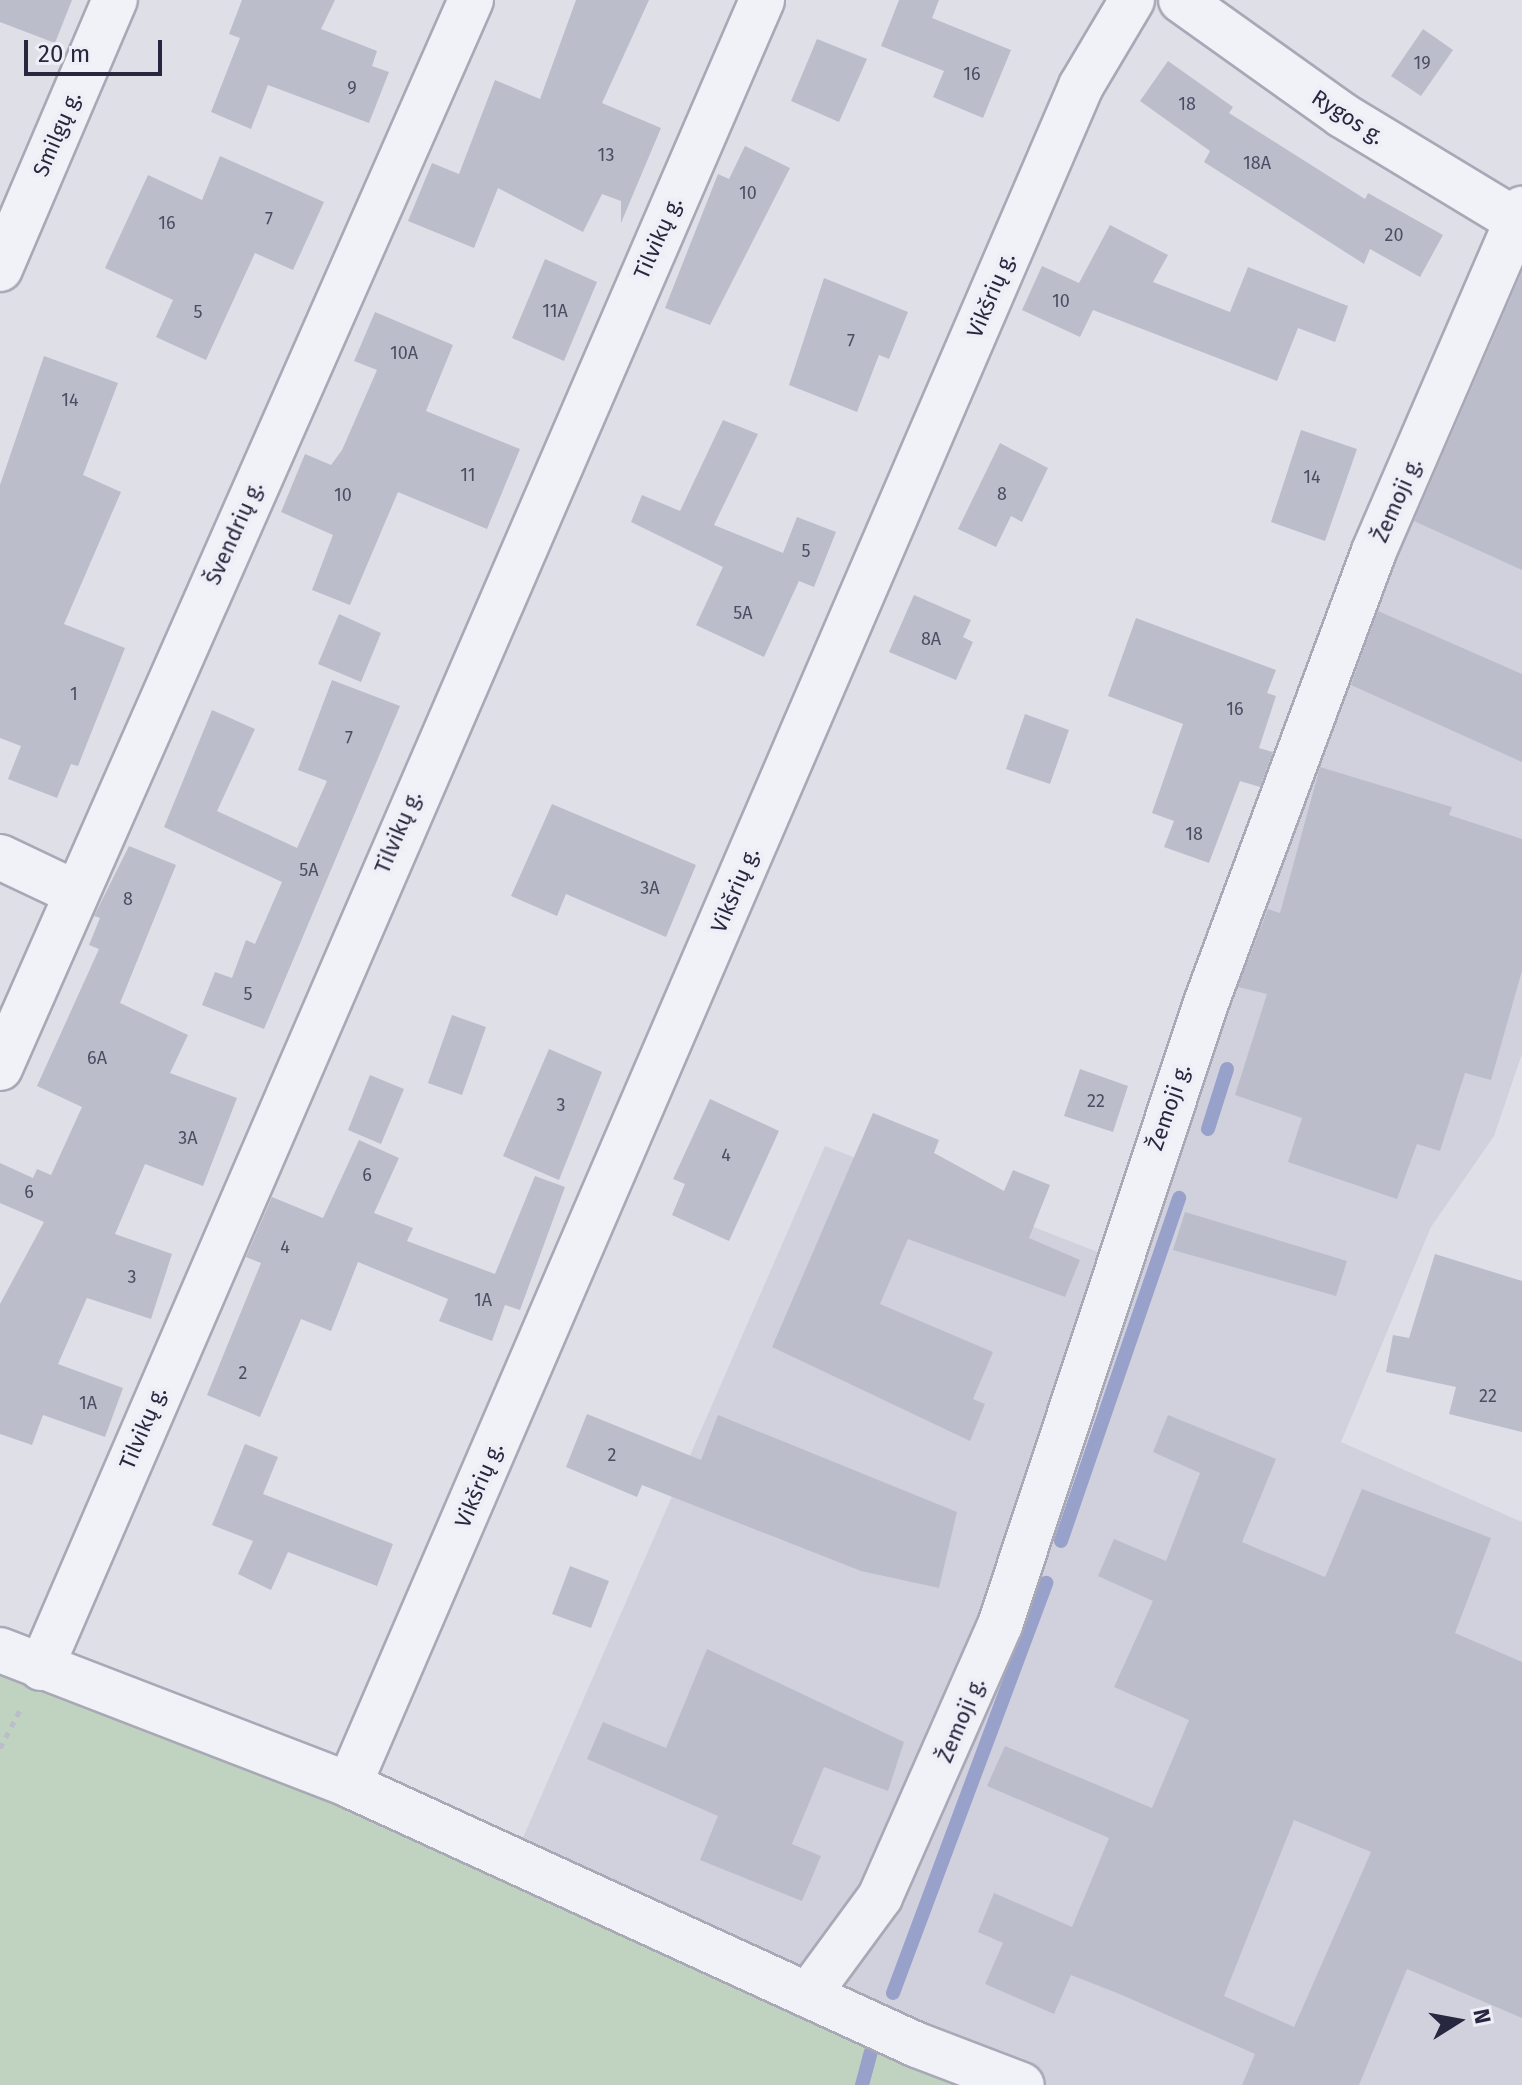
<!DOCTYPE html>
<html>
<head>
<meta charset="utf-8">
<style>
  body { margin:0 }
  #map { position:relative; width:1522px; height:2085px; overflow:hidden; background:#dfdfe8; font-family:"Fira Sans",sans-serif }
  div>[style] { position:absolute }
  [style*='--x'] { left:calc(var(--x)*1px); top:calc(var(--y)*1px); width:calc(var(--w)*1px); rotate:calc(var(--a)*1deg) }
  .built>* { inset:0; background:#d1d1de }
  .green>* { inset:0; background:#c0d3c1 }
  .stream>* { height:14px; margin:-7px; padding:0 7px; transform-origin:7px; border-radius:7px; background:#98a1ca }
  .building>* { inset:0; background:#bcbdcb }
  .path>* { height:5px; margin-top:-2.5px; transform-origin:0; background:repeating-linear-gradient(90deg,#bcbdc7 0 6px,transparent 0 12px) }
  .roads { filter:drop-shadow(2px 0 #a8a8b6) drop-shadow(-2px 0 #a8a8b6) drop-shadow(0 2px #a8a8b6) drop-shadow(0 -2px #a8a8b6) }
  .minor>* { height:44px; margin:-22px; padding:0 22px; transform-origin:22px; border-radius:22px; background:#f1f2f7 }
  span { translate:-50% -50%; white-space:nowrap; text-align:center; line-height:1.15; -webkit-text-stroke:8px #eeeff6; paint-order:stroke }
  .number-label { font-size:18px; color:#4c4d63 }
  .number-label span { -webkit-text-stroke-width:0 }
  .street-label { font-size:22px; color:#272840 }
  .north { position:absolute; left:1418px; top:1981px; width:80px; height:80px; -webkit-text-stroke:6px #eeeff6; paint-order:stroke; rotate:79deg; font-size:22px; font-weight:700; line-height:32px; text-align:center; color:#272840 }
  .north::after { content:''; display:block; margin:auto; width:28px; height:36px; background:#272840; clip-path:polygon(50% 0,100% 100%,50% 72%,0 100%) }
  .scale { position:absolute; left:24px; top:40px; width:138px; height:36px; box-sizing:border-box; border:4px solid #272840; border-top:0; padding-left:10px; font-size:24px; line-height:28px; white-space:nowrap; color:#272840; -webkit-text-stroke:6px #eeeff6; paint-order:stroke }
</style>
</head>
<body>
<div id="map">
  <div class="built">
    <div style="clip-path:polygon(1522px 224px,1522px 1054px,1494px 1136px,1431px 1227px,1341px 1442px,1522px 1522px,1522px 2085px,1022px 2085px,515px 1856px,825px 1146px,1116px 1259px)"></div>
  </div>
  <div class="green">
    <div style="clip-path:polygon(0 1650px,1022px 2085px,0 2085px)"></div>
  </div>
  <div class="stream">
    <div style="--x:1208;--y:1129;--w:63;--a:-72.4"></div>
    <div style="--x:1061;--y:1541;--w:363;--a:-71"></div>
    <div style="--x:893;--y:1993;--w:438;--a:-69.5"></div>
    <div style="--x:862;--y:2085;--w:34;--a:-75"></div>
  </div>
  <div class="building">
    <div style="clip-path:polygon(0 0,72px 0,55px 43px,0 22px)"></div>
    <div style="clip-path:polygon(242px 0,335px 0,321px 29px,377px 51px,372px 66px,389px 72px,369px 123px,268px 85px,251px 129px,211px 112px,240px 38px,229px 34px)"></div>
    <div style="clip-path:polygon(576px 0,649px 0,602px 103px,661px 128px,621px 223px,621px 201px,602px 194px,583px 232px,498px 188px,474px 248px,408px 221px,432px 163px,459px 174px,495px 80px,540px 99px)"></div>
    <div style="clip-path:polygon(899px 0,939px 0,932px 18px,1011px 50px,983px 118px,933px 97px,944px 71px,881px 46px)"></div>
    <div style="clip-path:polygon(1423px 29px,1453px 50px,1421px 96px,1391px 76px)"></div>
    <div style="clip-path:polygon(817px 39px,867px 59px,839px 122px,791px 101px)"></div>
    <div style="clip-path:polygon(1168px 61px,1233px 107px,1229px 113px,1365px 199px,1368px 193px,1443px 235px,1420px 277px,1370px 249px,1364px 264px,1204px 162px,1210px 151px,1140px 101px)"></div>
    <div style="clip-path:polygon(745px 146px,790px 168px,710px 325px,665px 308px,718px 174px,729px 179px)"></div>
    <div style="clip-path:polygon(220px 156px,324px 202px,293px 270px,255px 253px,206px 360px,156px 337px,173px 300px,105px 268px,148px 175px,202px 200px)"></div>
    <div style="clip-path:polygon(1110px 225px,1168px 255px,1153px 282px,1230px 312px,1248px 267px,1348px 306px,1335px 342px,1298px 328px,1277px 381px,1093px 310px,1080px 337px,1022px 310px,1042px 266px,1079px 283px)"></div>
    <div style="clip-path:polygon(545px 259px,597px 282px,564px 361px,512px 338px)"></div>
    <div style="clip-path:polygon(1522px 272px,1522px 570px,1414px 521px)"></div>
    <div style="clip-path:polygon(824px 278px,908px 312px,889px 359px,879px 355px,857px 412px,789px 385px)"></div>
    <div style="clip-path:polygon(375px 312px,453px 345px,426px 411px,520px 449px,487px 529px,398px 492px,350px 605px,312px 590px,333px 535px,281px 512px,305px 454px,331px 465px,342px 450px,377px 370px,354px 361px)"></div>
    <div style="clip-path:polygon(44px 356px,118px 383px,83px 475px,121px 492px,64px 624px,125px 648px,78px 766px,71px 764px,57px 798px,8px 779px,21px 746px,0 738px,0 485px)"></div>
    <div style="clip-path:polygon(723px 420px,758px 434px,714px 525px,783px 553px,797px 517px,836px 532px,814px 587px,799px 581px,764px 657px,696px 625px,723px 567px,631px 522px,642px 495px,680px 511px)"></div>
    <div style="clip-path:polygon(1301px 430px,1357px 449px,1325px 541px,1271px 522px)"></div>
    <div style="clip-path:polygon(1000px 443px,1048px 468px,1022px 522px,1011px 516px,996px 547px,958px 529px)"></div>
    <div style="clip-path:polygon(914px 595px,971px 620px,963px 637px,973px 642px,956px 680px,889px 652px)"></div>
    <div style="clip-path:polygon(1378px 611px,1522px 674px,1522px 762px,1351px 685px)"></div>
    <div style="clip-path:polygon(339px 614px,381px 633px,361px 682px,318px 664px)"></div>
    <div style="clip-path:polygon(1136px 618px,1276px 670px,1267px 693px,1276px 696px,1259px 748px,1273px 752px,1260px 787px,1240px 781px,1209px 863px,1164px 847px,1174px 821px,1152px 813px,1183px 724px,1108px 696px)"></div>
    <div style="clip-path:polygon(332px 680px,400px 706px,264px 1029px,202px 1005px,215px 972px,232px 978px,246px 940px,255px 944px,282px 882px,164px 827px,212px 710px,255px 729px,217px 811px,297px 848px,327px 781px,298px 770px)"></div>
    <div style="clip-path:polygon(1025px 714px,1069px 730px,1050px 784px,1006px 769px)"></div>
    <div style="clip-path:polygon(1320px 767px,1452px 807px,1449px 815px,1522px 839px,1522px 971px,1491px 1080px,1465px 1073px,1440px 1151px,1417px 1144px,1397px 1199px,1288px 1162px,1302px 1118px,1235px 1095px,1267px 994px,1238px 987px,1268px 909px,1280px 913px)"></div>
    <div style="clip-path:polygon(552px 804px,696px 865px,666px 937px,566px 894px,557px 916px,511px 896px)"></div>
    <div style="clip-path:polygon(129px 846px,176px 865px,120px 1003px,188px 1035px,170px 1073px,237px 1098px,203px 1186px,145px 1164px,115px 1234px,172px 1254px,151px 1319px,87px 1298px,58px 1364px,123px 1388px,105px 1437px,43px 1415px,32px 1445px,0 1434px,0 1304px,44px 1222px,0 1203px,0 1163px,33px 1178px,37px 1169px,51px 1175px,82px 1107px,37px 1086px,99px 949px,89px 945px,100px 918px,94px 916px)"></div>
    <div style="clip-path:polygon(452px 1015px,486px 1027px,462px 1095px,428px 1083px)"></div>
    <div style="clip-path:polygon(549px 1049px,602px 1072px,559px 1180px,503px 1156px)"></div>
    <div style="clip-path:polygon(1080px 1069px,1128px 1086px,1113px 1132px,1064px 1116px)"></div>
    <div style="clip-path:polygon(370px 1075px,404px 1089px,381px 1144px,348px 1130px)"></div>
    <div style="clip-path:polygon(710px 1099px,779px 1131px,729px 1241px,672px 1215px,685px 1184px,673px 1179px)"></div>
    <div style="clip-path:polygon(873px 1113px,939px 1140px,934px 1153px,1004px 1191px,1013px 1170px,1050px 1185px,1029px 1238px,1080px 1260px,1065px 1297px,908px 1239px,880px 1304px,993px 1352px,973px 1399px,985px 1404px,970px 1441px,772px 1347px)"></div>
    <div style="clip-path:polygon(359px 1140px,399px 1158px,374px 1213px,413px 1228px,407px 1241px,495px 1274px,535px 1176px,565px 1187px,520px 1310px,505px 1305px,492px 1341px,439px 1321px,448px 1299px,358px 1262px,331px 1331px,301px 1319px,260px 1417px,207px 1395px,261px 1263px,246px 1257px,272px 1197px,323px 1218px)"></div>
    <div style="clip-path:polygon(1185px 1212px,1347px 1261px,1336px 1296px,1173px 1250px)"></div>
    <div style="clip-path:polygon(1435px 1254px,1522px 1281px,1522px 1432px,1449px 1414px,1456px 1387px,1386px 1372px,1393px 1335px,1409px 1338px)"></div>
    <div style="clip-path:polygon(587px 1414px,701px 1460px,718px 1415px,957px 1512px,939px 1588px,861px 1571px,642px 1485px,637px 1497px,566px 1467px)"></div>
    <div style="clip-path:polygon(evenodd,1168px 1415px,1276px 1459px,1242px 1542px,1325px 1577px,1362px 1489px,1491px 1538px,1455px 1633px,1522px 1662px,1522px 2018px,1407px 1969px,1359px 2085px,1242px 2085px,1255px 2054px,1122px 1995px,1071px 1975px,1054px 2014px,985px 1984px,1003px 1943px,978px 1932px,994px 1893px,1072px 1927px,1109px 1838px,987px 1786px,1005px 1746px,1152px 1808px,1189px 1720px,1114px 1687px,1153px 1601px,1098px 1576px,1114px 1539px,1166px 1561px,1200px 1473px,1153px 1452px,1168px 1415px,1294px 1820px,1371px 1852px,1294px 2027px,1224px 1996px,1294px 1820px)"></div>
    <div style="clip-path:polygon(245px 1444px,278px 1457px,263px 1494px,393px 1544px,377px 1586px,288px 1552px,271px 1590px,238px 1574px,253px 1541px,212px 1525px)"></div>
    <div style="clip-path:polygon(570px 1566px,609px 1581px,591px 1628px,552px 1614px)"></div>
    <div style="clip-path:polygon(707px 1649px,904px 1742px,888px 1791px,824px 1767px,792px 1844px,821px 1856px,802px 1901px,700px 1860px,718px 1816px,587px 1759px,603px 1722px,666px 1748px)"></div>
  </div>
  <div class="path">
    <div style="--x:0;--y:1748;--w:45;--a:-62.3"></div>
  </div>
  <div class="roads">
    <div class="minor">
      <div style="--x:1181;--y:0;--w:198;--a:35.5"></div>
      <div style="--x:1342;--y:115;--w:210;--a:31.2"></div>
      <div style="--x:0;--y:269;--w:293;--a:-66.9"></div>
      <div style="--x:0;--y:857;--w:82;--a:25.3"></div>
      <div style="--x:0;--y:1068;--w:1167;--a:-66.2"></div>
      <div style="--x:0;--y:1650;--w:374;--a:21.1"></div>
      <div style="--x:349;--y:1785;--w:625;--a:24.6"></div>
      <div style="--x:917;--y:2045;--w:112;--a:20.9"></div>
      <div style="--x:41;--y:1668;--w:1817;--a:-66.62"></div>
      <div style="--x:349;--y:1785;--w:1850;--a:-66.69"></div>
      <div style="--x:1081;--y:86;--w:100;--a:-59.3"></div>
      <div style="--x:808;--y:1995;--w:122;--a:-53.7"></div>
      <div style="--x:880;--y:1897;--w:297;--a:-66.2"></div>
      <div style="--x:1000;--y:1625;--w:655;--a:-71.68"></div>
      <div style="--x:1206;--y:1003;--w:482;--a:-69.6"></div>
      <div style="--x:1374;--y:551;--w:373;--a:-66.6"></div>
    </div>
  </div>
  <div class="number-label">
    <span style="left:1422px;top:63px">19</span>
    <span style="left:972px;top:74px">16</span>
    <span style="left:352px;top:88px">9</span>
    <span style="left:1187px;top:104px">18</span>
    <span style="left:606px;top:155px">13</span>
    <span style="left:1257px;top:163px">18A</span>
    <span style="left:748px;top:193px">10</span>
    <span style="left:269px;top:219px">7</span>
    <span style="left:167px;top:223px">16</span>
    <span style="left:1394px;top:235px">20</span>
    <span style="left:1061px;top:301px">10</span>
    <span style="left:555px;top:311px">11A</span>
    <span style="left:198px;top:312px">5</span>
    <span style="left:851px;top:341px">7</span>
    <span style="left:404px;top:353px">10A</span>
    <span style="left:70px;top:400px">14</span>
    <span style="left:468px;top:475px">11</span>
    <span style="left:1312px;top:477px">14</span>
    <span style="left:1002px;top:494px">8</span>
    <span style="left:343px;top:495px">10</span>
    <span style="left:806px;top:551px">5</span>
    <span style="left:743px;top:613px">5A</span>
    <span style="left:931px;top:639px">8A</span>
    <span style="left:74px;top:694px">1</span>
    <span style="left:1235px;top:709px">16</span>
    <span style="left:349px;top:738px">7</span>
    <span style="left:1194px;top:834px">18</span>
    <span style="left:309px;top:870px">5A</span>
    <span style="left:650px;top:888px">3A</span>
    <span style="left:128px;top:899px">8</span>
    <span style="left:248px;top:994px">5</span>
    <span style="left:97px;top:1058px">6A</span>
    <span style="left:1096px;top:1101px">22</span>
    <span style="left:561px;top:1105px">3</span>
    <span style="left:188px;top:1138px">3A</span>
    <span style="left:726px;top:1155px">4</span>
    <span style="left:367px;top:1175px">6</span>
    <span style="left:29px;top:1192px">6</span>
    <span style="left:285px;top:1247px">4</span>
    <span style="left:132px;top:1277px">3</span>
    <span style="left:483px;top:1300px">1A</span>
    <span style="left:243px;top:1373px">2</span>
    <span style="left:1488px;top:1396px">22</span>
    <span style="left:88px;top:1403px">1A</span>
    <span style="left:612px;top:1455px">2</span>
  </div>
  <div class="street-label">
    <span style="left:1348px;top:117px;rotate:33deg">Rygos g.</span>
    <span style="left:57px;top:134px;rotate:-67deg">Smilgų g.</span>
    <span style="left:658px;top:238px;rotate:-66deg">Tilvikų g.</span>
    <span style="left:991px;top:295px;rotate:-67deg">Vikšrių g.</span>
    <span style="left:1397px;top:500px;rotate:-66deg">Žemoji g.</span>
    <span style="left:234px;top:533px;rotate:-66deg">Švendrių g.</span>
    <span style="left:398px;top:832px;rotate:-67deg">Tilvikų g.</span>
    <span style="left:735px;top:890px;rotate:-67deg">Vikšrių g.</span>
    <span style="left:1169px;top:1107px;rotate:-71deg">Žemoji g.</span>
    <span style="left:143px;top:1428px;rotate:-67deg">Tilvikų g.</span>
    <span style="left:479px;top:1485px;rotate:-67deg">Vikšrių g.</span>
    <span style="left:961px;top:1720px;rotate:-67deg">Žemoji g.</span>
  </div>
  <div class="north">N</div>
  <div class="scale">20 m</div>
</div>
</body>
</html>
